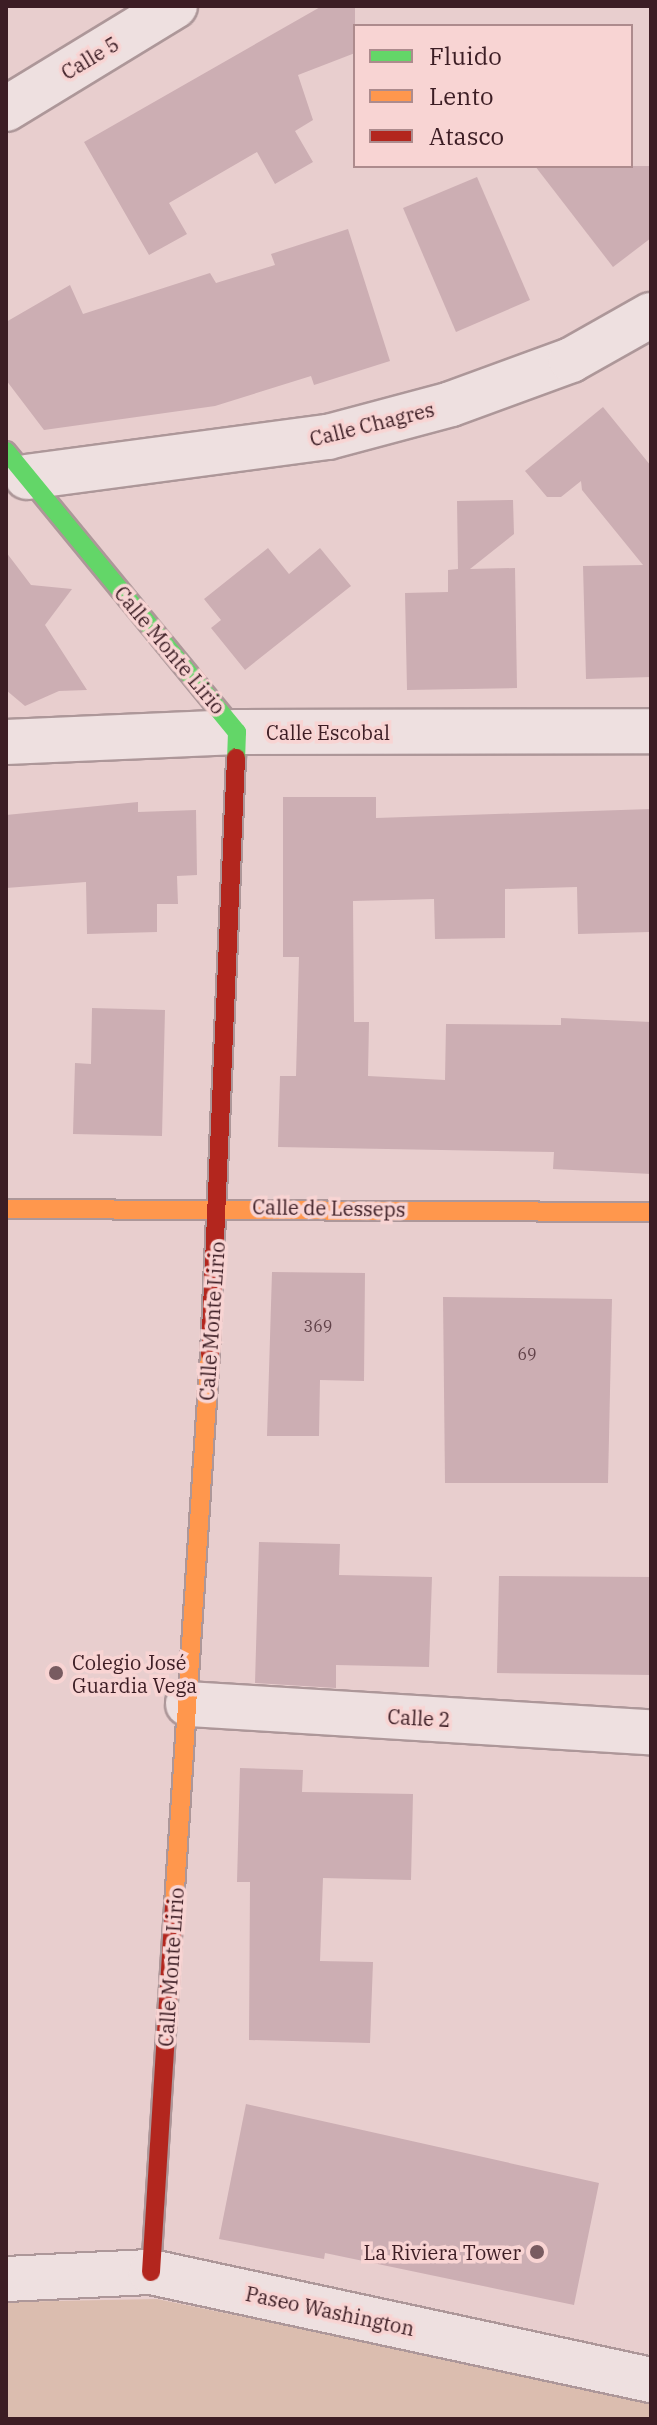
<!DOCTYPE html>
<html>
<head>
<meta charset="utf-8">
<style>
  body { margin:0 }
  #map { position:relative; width:657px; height:2425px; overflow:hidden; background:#e8cece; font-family:"IBM Plex Serif",serif }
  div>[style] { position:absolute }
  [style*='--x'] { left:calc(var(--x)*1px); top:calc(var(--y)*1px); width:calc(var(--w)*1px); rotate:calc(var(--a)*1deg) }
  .green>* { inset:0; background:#dbbdaf }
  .building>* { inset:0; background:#ccaeb3 }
  .roads { filter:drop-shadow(2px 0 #ad9799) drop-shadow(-2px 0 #ad9799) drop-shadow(0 2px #ad9799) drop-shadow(0 -2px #ad9799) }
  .street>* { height:44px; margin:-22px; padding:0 22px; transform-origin:22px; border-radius:22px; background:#eee0e0 }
  .fast>* { height:18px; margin:-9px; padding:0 9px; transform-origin:9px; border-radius:9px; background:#63d668 }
  .slow>* { height:18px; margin:-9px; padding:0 9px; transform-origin:9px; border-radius:9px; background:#ff974d }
  .jam>* { height:18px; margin:-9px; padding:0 9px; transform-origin:9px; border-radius:9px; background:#b3261e }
  .dots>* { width:22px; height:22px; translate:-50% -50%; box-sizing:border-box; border:4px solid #f8d4d3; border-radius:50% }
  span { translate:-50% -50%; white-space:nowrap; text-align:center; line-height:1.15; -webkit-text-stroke:7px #f8d4d3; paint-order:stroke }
  .number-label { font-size:16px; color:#604148 }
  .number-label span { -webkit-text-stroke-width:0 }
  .street-label { font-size:20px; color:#3c1d24 }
  .poi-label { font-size:20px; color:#3c1d24 }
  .left { translate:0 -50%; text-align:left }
  .right { translate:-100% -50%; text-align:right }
  .frame { position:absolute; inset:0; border:8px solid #3c1d24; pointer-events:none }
  .legend { position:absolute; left:353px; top:24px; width:280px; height:144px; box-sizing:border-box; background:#f8d4d3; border:2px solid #ad8b8d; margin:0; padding:10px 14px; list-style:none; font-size:24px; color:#3c1d24 }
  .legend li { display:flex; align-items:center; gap:16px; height:40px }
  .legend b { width:40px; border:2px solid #ad8b8d }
</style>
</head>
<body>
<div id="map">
  <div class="green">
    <div style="clip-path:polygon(157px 2299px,651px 2401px,651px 2419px,6px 2419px,6px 2302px)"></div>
  </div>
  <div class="building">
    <div style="clip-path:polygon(322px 6px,355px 6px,355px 53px,298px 75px,313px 120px,295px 131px,313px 162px,275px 184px,257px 152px,169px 203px,187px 234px,149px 255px,84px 142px)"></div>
    <div style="clip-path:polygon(535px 166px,651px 166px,651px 238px,613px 267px)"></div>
    <div style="clip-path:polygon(477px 177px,530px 300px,456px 332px,403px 208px)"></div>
    <div style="clip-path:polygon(348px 229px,390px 361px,314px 385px,311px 376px,215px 406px,44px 430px,6px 380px,6px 322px,70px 285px,83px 314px,210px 273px,216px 283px,275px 265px,271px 254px)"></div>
    <div style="clip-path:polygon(603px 407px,651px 466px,651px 677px,586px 679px,583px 566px,643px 565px,582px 490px,581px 481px,561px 497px,547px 497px,525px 471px)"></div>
    <div style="clip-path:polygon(513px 500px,514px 534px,470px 569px,515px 568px,517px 688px,407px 690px,405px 593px,448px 592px,448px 570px,458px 569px,457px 501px)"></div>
    <div style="clip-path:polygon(268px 548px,289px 574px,320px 548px,351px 586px,245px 670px,211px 628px,221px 620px,204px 599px)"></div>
    <div style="clip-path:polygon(6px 552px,31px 585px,72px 589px,45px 625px,87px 690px,59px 691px,25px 706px,6px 690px)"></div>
    <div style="clip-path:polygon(283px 797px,376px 797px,376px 818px,651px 809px,649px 932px,578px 934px,577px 887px,505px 889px,505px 938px,435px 939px,434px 899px,353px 901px,354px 1022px,369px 1022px,368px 1076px,445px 1080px,446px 1024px,561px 1025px,561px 1018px,651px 1022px,651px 1174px,553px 1169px,554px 1152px,278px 1147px,280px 1076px,296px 1076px,299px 957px,283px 957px)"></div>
    <div style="clip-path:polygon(138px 802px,138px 812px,196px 810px,197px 875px,177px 876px,178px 904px,157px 904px,157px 932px,87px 934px,86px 882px,6px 888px,6px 815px)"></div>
    <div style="clip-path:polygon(92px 1008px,165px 1010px,162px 1136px,73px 1134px,75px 1063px,91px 1064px)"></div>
    <div style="clip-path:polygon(272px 1272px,365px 1273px,364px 1381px,320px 1380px,319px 1436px,267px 1436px)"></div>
    <div style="clip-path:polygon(443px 1297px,612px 1299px,608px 1483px,445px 1483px)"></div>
    <div style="clip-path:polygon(259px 1542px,340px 1544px,339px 1575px,432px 1577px,429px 1667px,336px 1665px,336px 1688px,255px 1683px)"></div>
    <div style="clip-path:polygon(499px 1576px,651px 1577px,651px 1675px,497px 1673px)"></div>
    <div style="clip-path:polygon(240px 1768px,303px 1770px,302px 1792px,413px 1794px,411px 1880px,323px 1878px,320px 1961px,373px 1962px,370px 2043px,249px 2040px,250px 1882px,237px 1882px)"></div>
    <div style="clip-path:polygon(246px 2104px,599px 2183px,574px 2305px,325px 2253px,324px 2259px,219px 2239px)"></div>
  </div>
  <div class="roads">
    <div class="street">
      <div style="--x:6;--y:109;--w:198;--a:-31.4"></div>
      <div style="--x:27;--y:477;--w:304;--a:-7.6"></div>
      <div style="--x:328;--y:437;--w:127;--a:-15"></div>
      <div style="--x:451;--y:404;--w:128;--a:-20.1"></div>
      <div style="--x:571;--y:360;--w:92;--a:-29.4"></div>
      <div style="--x:6;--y:742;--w:231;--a:-2.5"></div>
      <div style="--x:237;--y:732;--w:414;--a:-0.1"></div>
      <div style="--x:188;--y:1704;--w:464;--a:3.5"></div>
      <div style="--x:6;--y:2279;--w:145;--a:-2.8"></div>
      <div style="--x:151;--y:2272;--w:512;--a:12.19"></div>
    </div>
    <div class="fast">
      <div style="--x:6;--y:451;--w:364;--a:50.6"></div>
      <div style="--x:237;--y:732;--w:26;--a:92"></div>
    </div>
    <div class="slow">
      <div style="--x:6;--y:1209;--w:645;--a:0.27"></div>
      <div style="--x:174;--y:1905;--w:552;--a:-86.26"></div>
    </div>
    <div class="jam">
      <div style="--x:210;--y:1354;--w:597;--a:-87.5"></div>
      <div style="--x:151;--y:2272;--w:368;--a:-86.4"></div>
    </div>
  </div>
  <div class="dots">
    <div style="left:56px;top:1673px;background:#785b60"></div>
    <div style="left:537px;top:2252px;background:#785b60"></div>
  </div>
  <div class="number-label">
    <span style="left:318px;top:1326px">369</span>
    <span style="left:527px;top:1354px">69</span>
  </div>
  <div class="street-label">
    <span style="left:90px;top:58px;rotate:-31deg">Calle 5</span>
    <span style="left:372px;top:424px;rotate:-14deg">Calle Chagres</span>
    <span style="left:170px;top:650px;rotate:50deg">Calle Monte Lirio</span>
    <span style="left:328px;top:732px">Calle Escobal</span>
    <span style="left:329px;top:1208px;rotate:1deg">Calle de Lesseps</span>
    <span style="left:212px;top:1321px;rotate:-86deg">Calle Monte Lirio</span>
    <span style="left:419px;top:1718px;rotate:3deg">Calle 2</span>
    <span style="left:171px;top:1967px;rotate:-86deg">Calle Monte Lirio</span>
    <span style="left:330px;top:2311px;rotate:12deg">Paseo Washington</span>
  </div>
  <div class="poi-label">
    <span class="left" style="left:72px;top:1674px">Colegio José<br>Guardia Vega</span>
    <span class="right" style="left:521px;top:2252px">La Riviera Tower</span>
  </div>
  <div class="frame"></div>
  <ul class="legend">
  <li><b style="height:10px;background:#63d668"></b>Fluido</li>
  <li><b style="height:10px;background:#ff974d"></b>Lento</li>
  <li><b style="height:10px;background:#b3261e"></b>Atasco</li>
  </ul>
</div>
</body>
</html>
